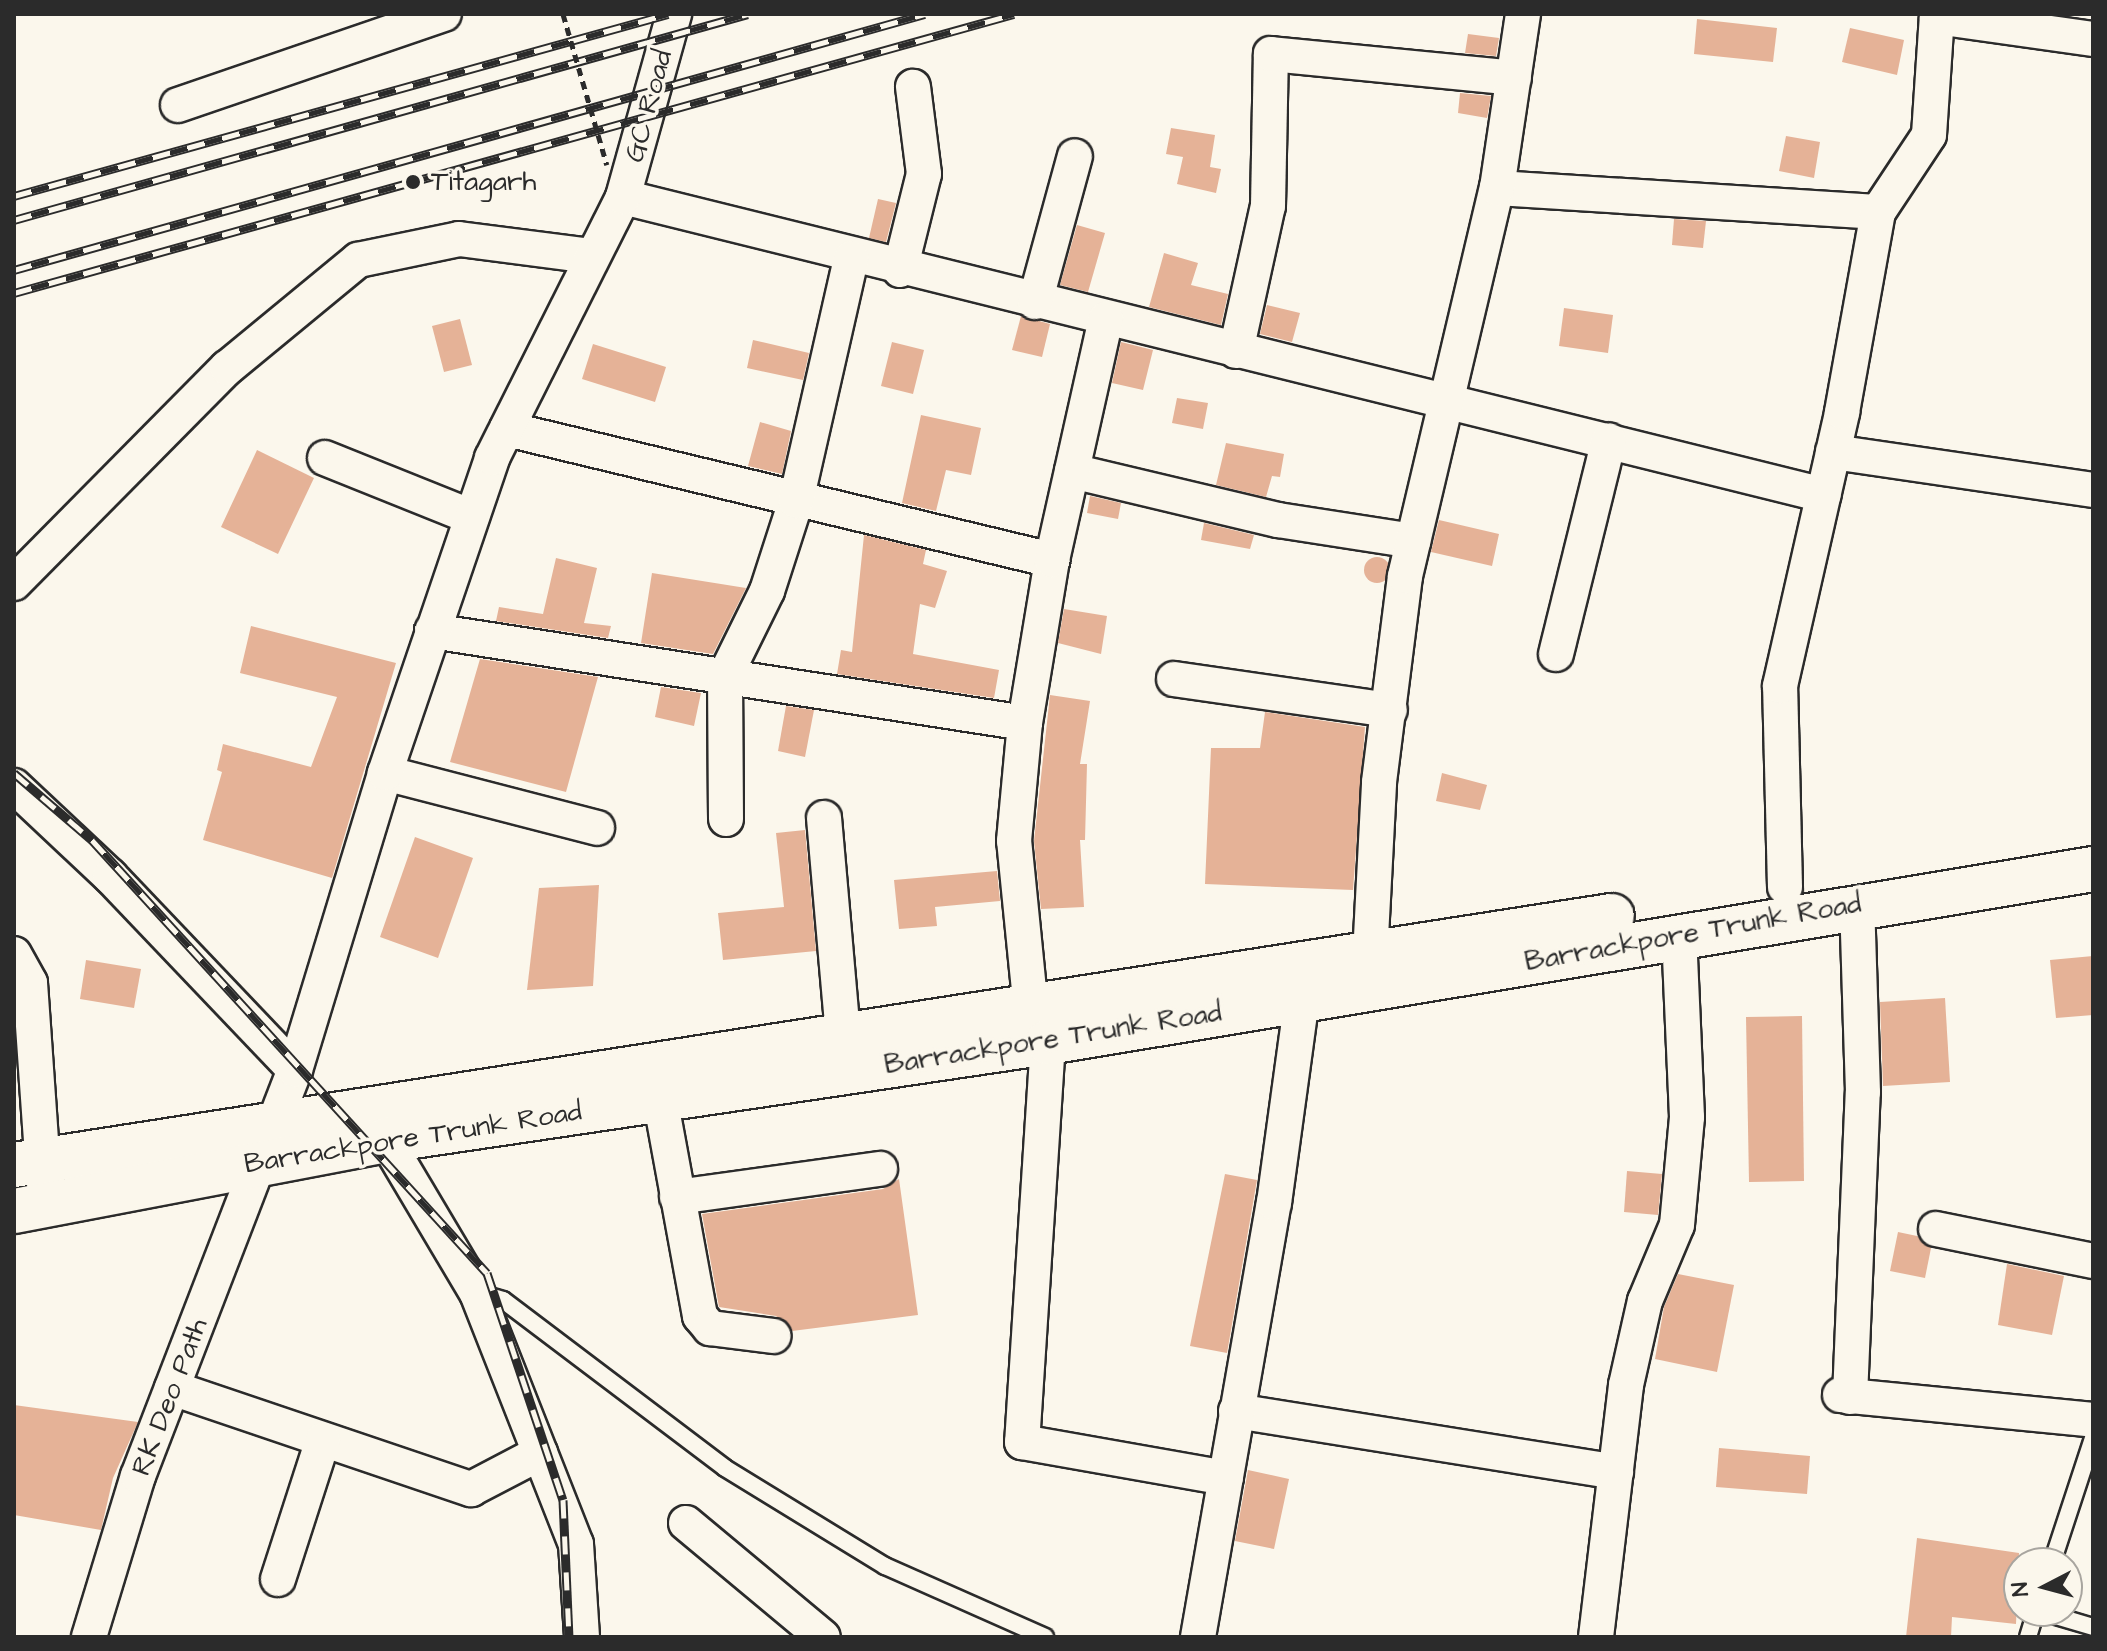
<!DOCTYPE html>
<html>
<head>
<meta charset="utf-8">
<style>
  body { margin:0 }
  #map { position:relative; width:2107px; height:1651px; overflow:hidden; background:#fbf7ec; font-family:"Architects Daughter",sans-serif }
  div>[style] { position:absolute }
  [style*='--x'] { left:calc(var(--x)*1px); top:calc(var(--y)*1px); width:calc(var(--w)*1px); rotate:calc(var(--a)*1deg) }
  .building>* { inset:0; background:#e5b297 }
  .round { border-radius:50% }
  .roads { filter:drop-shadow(2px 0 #2b2b2b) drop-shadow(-2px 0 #2b2b2b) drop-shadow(0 2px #2b2b2b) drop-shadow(0 -2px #2b2b2b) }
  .lane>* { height:16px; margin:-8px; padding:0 8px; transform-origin:8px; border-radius:8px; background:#fbf7ec }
  .street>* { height:34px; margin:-17px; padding:0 17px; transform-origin:17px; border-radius:17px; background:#fbf7ec }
  .primary>* { height:44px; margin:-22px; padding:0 22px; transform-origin:22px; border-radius:22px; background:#fbf7ec }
  .rail>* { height:9px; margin-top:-4.5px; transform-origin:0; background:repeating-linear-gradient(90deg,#fbf7ec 0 18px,#2b2b2b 0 36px); box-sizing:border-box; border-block:2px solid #2b2b2b }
  .path-bridge>* { height:5px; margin-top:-2.5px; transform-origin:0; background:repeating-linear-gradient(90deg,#2b2b2b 0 8px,transparent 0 14px) }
  .dots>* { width:22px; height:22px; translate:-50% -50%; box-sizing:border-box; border:4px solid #fbf7ec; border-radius:50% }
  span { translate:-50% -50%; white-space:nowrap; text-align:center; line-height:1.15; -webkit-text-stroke:7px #fbf7ec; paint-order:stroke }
  .street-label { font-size:28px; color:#2b2b2b }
  .poi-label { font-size:28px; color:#2b2b2b }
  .left { translate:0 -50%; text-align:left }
  .frame { position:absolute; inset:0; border:16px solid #2b2b2b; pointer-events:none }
  .north { position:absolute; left:2003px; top:1547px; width:80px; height:80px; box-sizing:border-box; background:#fbf7ec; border:2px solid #a8a59f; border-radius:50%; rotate:264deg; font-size:22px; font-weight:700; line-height:32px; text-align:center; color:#2b2b2b }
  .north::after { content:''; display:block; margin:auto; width:28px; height:36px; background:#2b2b2b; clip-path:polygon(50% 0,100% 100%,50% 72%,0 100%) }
</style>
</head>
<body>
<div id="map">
  <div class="building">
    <div style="clip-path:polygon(1697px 19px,1777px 28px,1773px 62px,1694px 54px)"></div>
    <div style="clip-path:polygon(1850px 28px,1904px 40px,1897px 75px,1842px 62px)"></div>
    <div style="clip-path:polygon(1468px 34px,1499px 38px,1496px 56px,1465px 53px)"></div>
    <div style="clip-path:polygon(1460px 93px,1491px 96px,1487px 118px,1458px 113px)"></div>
    <div style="clip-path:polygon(1171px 128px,1215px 135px,1210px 167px,1221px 169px,1216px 193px,1177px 184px,1183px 157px,1166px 154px)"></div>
    <div style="clip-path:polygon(1786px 136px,1820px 142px,1814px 178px,1779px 171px)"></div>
    <div style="clip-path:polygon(878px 199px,896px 203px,886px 242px,869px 238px)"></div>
    <div style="clip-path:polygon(1674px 219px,1706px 221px,1703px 248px,1672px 245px)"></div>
    <div style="clip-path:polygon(1077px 225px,1105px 233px,1088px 292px,1060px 285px)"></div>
    <div style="clip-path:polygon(1164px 253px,1198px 263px,1191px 285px,1228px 294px,1221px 325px,1149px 307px)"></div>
    <div style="clip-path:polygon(1267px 305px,1300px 313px,1292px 342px,1260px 334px)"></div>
    <div style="clip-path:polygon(1564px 308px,1613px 315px,1608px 353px,1559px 346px)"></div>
    <div style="clip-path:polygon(1021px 316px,1050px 324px,1042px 357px,1012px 350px)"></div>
    <div style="clip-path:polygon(460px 319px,472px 365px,444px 372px,432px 326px)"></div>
    <div style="clip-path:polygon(753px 340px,809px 353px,803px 380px,747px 368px)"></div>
    <div style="clip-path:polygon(892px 342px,924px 350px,913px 394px,881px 386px)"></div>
    <div style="clip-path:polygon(1121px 342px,1153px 350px,1143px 390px,1112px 383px)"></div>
    <div style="clip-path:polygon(593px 344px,666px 367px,655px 402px,582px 379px)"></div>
    <div style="clip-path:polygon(1177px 398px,1208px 403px,1203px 429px,1172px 423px)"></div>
    <div style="clip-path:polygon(921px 415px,981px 428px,971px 475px,946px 470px,936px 511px,902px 503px)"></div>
    <div style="clip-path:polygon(760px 422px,791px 431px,782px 474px,748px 466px)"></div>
    <div style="clip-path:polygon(1226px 443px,1284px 454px,1280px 477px,1272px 476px,1266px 497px,1216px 485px)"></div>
    <div style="clip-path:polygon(257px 450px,314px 478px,278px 554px,221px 527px)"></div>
    <div style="clip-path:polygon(1090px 496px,1121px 503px,1118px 519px,1087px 513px)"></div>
    <div style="clip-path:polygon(1439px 520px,1499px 534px,1492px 566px,1431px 552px)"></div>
    <div style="clip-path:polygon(1204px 523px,1254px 535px,1250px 549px,1201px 540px)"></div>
    <div style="clip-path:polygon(864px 535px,926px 550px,923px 564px,947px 571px,935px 608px,920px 604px,913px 654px,999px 670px,994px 698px,837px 674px,841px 650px,852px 652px)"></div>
    <div class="round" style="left:1364px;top:557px;width:26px;height:26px"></div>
    <div style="clip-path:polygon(556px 558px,597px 568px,584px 623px,611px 626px,608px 638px,496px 621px,499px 607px,543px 614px)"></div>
    <div style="clip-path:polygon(652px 573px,746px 588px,713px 654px,641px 643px)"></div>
    <div style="clip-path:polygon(1064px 609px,1107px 616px,1101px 654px,1058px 643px)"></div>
    <div style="clip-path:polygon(251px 626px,396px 663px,332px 878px,203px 840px,222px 772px,217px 770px,223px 744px,311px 767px,337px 697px,240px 673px)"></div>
    <div style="clip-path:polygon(480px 659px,598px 677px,566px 792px,450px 762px)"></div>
    <div style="clip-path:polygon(661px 687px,701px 693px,694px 726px,655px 717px)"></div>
    <div style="clip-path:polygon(1050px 695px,1090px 701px,1080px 764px,1087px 764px,1085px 840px,1080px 840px,1084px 907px,1041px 909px,1034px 841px)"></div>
    <div style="clip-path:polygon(786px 706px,814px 710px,805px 757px,778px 751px)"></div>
    <div style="clip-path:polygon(1265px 712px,1365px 727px,1353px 890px,1205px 884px,1211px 748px,1260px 748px)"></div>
    <div style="clip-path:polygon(1442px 773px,1487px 785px,1480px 810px,1436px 801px)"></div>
    <div style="clip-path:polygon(805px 830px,816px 951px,723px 960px,718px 913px,784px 907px,776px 833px)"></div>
    <div style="clip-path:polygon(415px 837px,473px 858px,438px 958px,380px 937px)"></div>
    <div style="clip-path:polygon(997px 871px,1000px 901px,935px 907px,937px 926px,899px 929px,894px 880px)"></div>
    <div style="clip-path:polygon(599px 885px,593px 986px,527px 990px,539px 888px)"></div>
    <div style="clip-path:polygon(2093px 956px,2093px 1015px,2056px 1018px,2050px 960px)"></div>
    <div style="clip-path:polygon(86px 960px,141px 969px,134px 1008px,80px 999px)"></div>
    <div style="clip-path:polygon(1945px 998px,1950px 1082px,1883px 1086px,1880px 1002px)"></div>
    <div style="clip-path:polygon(1802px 1016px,1804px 1181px,1749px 1182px,1746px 1017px)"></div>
    <div style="clip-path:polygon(1627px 1171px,1662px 1174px,1658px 1215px,1624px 1212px)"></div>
    <div style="clip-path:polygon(1225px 1174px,1257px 1180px,1227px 1353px,1190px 1346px)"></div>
    <div style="clip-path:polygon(899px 1179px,918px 1315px,792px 1331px,776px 1316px,719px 1307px,702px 1214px,883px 1189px)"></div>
    <div style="clip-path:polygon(1898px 1232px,1917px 1236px,1931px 1248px,1925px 1278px,1890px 1271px)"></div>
    <div style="clip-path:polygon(2007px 1264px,2064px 1276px,2052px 1335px,1998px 1325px)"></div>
    <div style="clip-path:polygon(1678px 1274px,1734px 1285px,1717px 1372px,1655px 1359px,1664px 1307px)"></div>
    <div style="clip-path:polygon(14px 1405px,138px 1422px,113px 1478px,101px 1530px,14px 1515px)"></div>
    <div style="clip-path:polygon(1719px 1448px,1810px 1456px,1807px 1494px,1716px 1487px)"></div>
    <div style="clip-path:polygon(1248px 1470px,1289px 1479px,1274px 1549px,1235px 1541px)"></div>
    <div style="clip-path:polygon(1917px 1538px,2019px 1553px,2016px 1624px,1952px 1617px,1951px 1637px,1906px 1637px)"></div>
  </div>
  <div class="roads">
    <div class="lane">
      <div style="--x:479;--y:1293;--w:25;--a:16"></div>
      <div style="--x:503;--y:1300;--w:278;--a:37.1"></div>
      <div style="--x:725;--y:1468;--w:188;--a:31.5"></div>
      <div style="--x:885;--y:1566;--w:175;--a:23.9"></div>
      <div style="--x:2052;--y:1563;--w:132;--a:-71.8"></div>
      <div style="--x:2039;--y:1611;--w:56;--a:16.5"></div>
      <div style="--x:2028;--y:1637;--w:27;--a:-73"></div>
    </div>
    <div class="street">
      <div style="--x:1937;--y:17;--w:158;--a:8"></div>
      <div style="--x:178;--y:105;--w:281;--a:-18.9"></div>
      <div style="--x:1497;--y:188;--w:382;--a:3.6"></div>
      <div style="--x:623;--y:197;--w:1237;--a:13.94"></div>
      <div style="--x:900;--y:270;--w:99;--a:-76"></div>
      <div style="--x:924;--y:174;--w:88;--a:-97.2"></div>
      <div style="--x:1035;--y:302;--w:151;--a:-74.7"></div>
      <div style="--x:1236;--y:351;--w:148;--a:-77.6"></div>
      <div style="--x:1268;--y:206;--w:152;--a:-88.9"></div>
      <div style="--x:1271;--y:54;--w:244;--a:5.6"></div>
      <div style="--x:507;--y:429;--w:561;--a:13.52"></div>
      <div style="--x:1833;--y:452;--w:263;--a:8.3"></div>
      <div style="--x:325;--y:458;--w:158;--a:21.9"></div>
      <div style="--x:1072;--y:471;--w:212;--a:13.4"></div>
      <div style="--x:1278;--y:520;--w:137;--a:8.8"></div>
      <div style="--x:14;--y:583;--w:303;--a:-45.3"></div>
      <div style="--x:227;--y:368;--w:170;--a:-39.5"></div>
      <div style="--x:358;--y:260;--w:103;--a:-11.7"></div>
      <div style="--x:459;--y:239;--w:134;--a:7.3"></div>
      <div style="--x:432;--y:631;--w:600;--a:8.82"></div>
      <div style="--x:1556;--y:654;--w:220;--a:-76.1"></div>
      <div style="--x:1174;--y:679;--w:218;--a:8.2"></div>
      <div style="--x:385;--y:773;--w:219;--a:14.5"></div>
      <div style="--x:14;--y:786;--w:132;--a:43.2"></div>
      <div style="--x:110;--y:876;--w:268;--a:46.4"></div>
      <div style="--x:824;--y:818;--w:219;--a:85"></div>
      <div style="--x:726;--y:819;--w:143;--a:-90.4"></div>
      <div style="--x:725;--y:676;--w:95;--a:-63.7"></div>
      <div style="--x:767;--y:591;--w:95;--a:-72.1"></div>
      <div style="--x:796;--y:501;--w:249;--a:-77.2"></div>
      <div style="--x:1785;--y:887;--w:201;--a:-91.4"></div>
      <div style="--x:1780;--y:686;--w:281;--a:-77.2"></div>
      <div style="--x:1842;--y:412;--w:203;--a:-79.8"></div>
      <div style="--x:1878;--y:212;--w:92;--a:-56.5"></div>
      <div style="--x:1929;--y:135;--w:121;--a:-86.2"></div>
      <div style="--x:14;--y:954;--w:33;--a:61"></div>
      <div style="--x:30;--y:983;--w:202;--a:86"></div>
      <div style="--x:1370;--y:956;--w:174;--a:-87"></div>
      <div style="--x:1379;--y:782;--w:208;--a:-82.8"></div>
      <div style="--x:1405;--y:576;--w:399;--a:-76.7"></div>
      <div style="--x:1497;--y:188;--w:176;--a:-81.5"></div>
      <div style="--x:1031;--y:1010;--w:170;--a:-95.7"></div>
      <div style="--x:1014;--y:841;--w:119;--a:-84.7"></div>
      <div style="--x:1025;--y:723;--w:165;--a:-80.6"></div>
      <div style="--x:1052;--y:560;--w:247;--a:-77.4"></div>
      <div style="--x:1048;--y:1042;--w:401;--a:93.7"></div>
      <div style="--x:1022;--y:1442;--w:207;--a:10"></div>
      <div style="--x:660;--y:1098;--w:222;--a:79.6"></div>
      <div style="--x:700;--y:1316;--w:16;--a:50"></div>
      <div style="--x:710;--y:1328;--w:64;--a:7.2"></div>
      <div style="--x:386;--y:1140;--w:178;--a:59.3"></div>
      <div style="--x:477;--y:1293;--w:270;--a:68.5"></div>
      <div style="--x:576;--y:1544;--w:93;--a:86.3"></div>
      <div style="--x:677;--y:1197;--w:205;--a:-7.9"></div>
      <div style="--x:1936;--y:1229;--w:160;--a:11.5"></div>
      <div style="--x:172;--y:1388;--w:316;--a:18.7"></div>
      <div style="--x:471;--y:1489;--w:78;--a:-27.6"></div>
      <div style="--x:1840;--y:1395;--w:254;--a:5.6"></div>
      <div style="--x:1850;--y:1397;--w:305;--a:-87.6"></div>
      <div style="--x:1863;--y:1092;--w:188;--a:-91.8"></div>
      <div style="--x:1236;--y:1411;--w:385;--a:9.1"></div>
      <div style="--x:686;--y:1523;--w:178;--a:39.8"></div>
      <div style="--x:278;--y:1579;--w:146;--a:-72.1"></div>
      <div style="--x:89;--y:1637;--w:168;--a:-73.1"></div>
      <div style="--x:138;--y:1476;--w:435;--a:-68.9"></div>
      <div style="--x:295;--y:1070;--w:310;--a:-73.1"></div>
      <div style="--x:385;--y:773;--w:333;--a:-71.2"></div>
      <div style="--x:492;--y:458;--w:292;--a:-63.3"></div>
      <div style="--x:623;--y:197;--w:190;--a:-74.4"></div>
      <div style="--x:1198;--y:1637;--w:441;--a:-80.1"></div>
      <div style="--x:1274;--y:1203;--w:206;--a:-82.2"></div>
      <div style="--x:1596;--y:1637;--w:254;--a:-83.2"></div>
      <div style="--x:1626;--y:1385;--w:86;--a:-77.3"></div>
      <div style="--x:1645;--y:1301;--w:82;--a:-67.2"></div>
      <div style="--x:1677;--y:1225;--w:108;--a:-84.7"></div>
      <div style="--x:1687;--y:1117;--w:183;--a:-92.5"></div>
    </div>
    <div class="primary">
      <div style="--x:14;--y:1165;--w:1617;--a:-8.86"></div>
      <div style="--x:14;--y:1211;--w:379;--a:-10.8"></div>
      <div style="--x:386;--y:1140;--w:669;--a:-8.42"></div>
      <div style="--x:1048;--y:1042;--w:1059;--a:-9.4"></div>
    </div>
  </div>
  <div class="rail">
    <div style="--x:14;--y:196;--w:679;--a:-15.55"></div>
    <div style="--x:14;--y:220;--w:762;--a:-15.68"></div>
    <div style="--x:14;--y:270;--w:946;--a:-15.7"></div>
    <div style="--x:14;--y:293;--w:1038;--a:-15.59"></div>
    <div style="--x:14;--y:773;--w:103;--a:40.7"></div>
    <div style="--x:92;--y:840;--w:586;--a:47.63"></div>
    <div style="--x:487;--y:1273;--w:239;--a:71.5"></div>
    <div style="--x:563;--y:1500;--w:137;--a:87.5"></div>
  </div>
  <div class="path-bridge">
    <div style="--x:563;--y:14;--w:157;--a:73.8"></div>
  </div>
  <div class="dots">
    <div style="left:413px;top:182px;background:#2b2b2b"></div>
  </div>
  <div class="street-label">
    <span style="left:649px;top:106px;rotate:-75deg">GC Road</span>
    <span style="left:1693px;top:933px;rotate:-10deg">Barrackpore Trunk Road</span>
    <span style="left:1053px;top:1039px;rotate:-9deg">Barrackpore Trunk Road</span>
    <span style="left:413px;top:1138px;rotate:-9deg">Barrackpore Trunk Road</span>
    <span style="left:170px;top:1397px;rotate:-69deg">RK Deo Path</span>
  </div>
  <div class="poi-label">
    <span class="left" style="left:431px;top:182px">Titagarh</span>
  </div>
  <div class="frame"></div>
  <div class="north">N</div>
</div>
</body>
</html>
